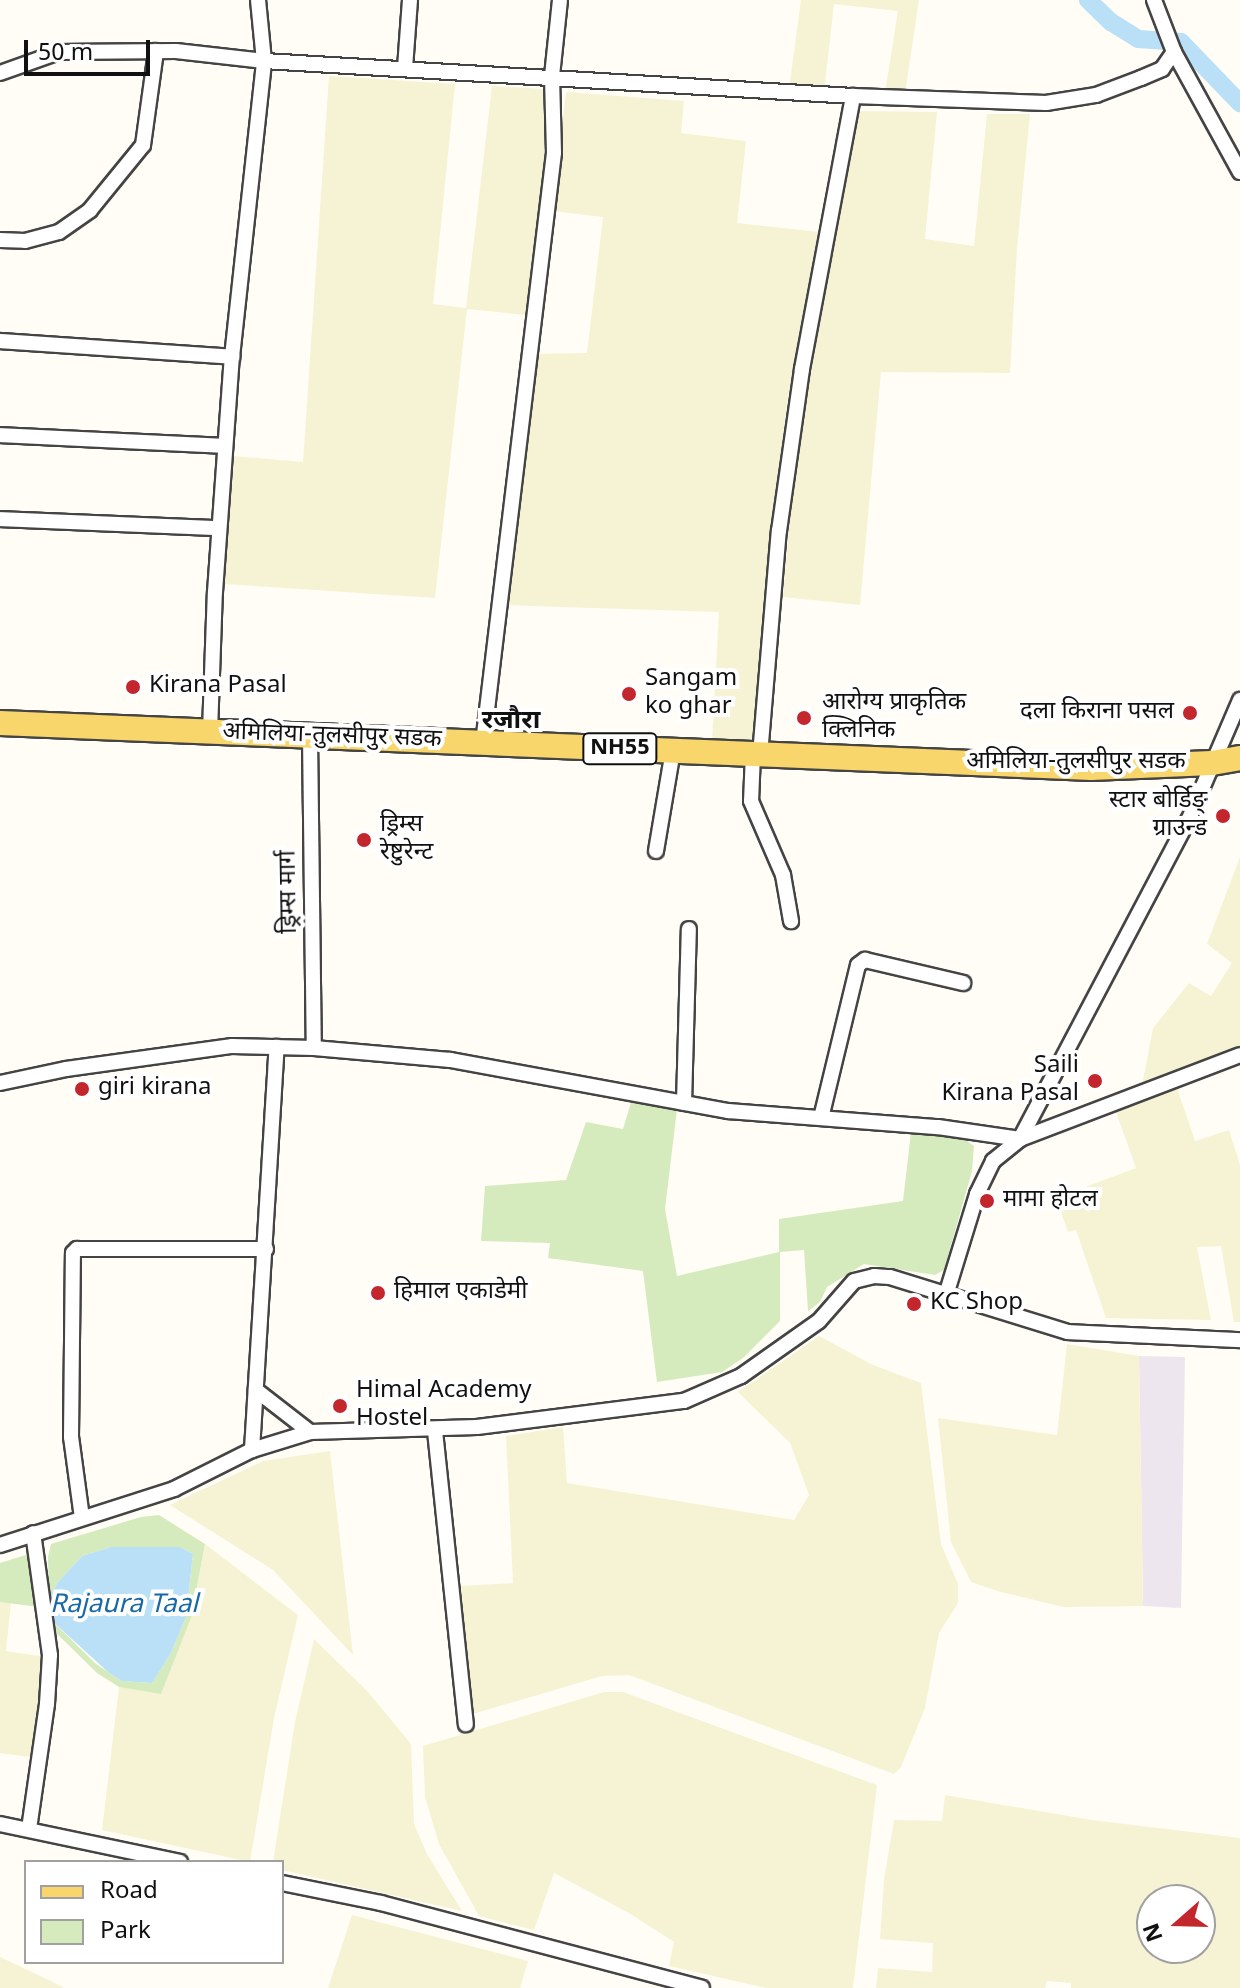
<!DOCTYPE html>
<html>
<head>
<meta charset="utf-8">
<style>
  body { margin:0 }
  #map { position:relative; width:1240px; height:1988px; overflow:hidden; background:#fffdf5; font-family:Georgia,"Noto Sans Devanagari",serif }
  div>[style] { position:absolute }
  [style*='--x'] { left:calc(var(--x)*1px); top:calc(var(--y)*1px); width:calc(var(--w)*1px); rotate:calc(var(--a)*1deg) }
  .industrial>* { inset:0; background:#eee6ef }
  .farmland>* { inset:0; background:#f6f3d4 }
  .green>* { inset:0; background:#d5ebbd }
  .water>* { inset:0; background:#b9e0f7 }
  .canal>* { height:18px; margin:-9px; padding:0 9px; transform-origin:9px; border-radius:9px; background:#b9e0f7 }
  .roads { filter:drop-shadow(2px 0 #444) drop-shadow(-2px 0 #444) drop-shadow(0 2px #444) drop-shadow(0 -2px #444) }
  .minor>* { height:14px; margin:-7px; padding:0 7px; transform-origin:7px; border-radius:7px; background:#fff }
  .primary>* { height:24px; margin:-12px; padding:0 12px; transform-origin:12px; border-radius:12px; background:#f9d66b }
  .dots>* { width:22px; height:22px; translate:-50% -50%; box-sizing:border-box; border:4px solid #fff; border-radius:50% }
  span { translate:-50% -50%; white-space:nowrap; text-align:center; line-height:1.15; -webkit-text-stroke:8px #fff; paint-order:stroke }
  .shield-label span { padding:2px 6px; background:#fff; border:2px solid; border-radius:6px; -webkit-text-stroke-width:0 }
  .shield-label { font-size:22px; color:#111; font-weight:700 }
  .poi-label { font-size:24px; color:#111 }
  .left { translate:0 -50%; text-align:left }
  .right { translate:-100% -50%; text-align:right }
  .street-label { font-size:24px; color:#111 }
  .neighbourhood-label { font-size:26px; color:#111; font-weight:700 }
  .water-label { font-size:26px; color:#1768a6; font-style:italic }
  .legend { position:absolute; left:24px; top:1860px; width:260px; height:104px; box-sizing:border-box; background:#fff; border:2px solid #a0a0a0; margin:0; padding:10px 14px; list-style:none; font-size:24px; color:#111 }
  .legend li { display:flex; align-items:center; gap:16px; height:40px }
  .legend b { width:40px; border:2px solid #a0a0a0 }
  .north { position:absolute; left:1136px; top:1884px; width:80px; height:80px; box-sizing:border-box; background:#fff; border:2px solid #a0a0a0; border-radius:50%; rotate:250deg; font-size:22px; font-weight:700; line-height:32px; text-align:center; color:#111 }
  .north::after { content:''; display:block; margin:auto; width:28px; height:36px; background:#c4262e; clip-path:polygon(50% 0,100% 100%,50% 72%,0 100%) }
  .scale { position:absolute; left:24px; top:40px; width:126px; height:36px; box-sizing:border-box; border:4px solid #111; border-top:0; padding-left:10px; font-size:24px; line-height:28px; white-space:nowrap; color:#111; -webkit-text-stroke:6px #fff; paint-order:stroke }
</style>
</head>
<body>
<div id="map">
  <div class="industrial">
    <div style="clip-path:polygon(1139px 1356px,1185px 1357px,1181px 1608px,1143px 1606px)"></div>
  </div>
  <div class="farmland">
    <div style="clip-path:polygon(801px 0,919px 0,905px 94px,885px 93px,898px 11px,834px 4px,824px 92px,789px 89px)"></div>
    <div style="clip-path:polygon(329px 76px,455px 84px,433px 304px,466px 308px,492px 86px,546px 89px,547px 151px,526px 315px,467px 309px,435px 598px,224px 584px,233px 456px,303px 462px)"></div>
    <div style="clip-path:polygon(566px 92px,684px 101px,681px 133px,746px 141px,737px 223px,820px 232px,788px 396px,769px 543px,753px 744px,712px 741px,719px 612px,503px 605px,536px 354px,587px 353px,603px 217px,553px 211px)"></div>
    <div style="clip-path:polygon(856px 111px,937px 112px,925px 239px,974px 246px,987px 114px,1030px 114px,1017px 248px,1010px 373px,881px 372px,860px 605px,783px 597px,794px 474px)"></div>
    <div style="clip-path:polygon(1240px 857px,1240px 1050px,1141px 1091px,1153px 1028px,1189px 983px,1211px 996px,1232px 963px,1207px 944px)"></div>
    <div style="clip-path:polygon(1177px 1088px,1195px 1141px,1229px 1130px,1240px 1165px,1240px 1322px,1234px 1322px,1221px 1246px,1197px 1247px,1211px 1320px,1106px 1318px,1076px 1230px,1068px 1232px,1056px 1198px,1136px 1168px,1116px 1112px)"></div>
    <div style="clip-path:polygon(819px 1336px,873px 1365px,921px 1383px,941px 1544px,958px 1584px,958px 1603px,939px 1633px,925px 1708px,901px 1767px,894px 1774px,629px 1675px,602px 1676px,473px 1714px,461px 1586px,513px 1583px,506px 1436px,563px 1427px,567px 1483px,794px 1520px,809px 1495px,790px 1443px,738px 1392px)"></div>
    <div style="clip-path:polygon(1067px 1344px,1139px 1356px,1143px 1606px,1063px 1607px,997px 1591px,971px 1582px,951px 1542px,938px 1418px,1057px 1435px)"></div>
    <div style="clip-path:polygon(330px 1451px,353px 1655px,273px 1570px,170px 1505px,263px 1461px)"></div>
    <div style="clip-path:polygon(205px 1544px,298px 1615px,274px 1718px,250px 1862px,102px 1830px,119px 1687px,161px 1693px,191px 1618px)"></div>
    <div style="clip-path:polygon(0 1602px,11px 1603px,6px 1651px,46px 1657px,37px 1758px,0 1753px)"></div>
    <div style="clip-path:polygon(314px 1639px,368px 1692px,411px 1744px,414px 1824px,427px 1854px,462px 1911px,282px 1870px,282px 1862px,273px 1862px,295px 1722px)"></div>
    <div style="clip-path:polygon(604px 1692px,623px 1692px,877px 1785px,853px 1988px,766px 1988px,669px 1966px,674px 1942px,629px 1913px,554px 1873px,534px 1930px,479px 1916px,439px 1844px,425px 1797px,423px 1746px)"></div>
    <div style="clip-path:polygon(evenodd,945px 1795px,1092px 1820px,1240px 1838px,1240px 1988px,1071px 1988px,1071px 1983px,1047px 1981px,1045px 1988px,876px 1988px,878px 1968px,932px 1972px,933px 1943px,880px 1939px,884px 1879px,894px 1820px,942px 1821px,945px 1795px,1152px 1900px,1200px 1900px,1200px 1948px,1152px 1948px,1152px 1900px)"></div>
    <div style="clip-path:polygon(352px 1915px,528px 1961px,520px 1988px,328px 1988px)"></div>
    <div style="clip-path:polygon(0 1957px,51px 1981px,64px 1988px,0 1988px)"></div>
  </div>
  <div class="green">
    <div style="clip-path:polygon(632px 1099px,677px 1109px,665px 1209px,677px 1276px,779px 1252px,779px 1219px,903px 1201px,911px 1132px,962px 1137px,974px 1146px,972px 1171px,944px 1270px,935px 1275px,864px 1264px,827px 1287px,820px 1302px,808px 1311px,804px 1250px,780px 1252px,780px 1321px,743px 1358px,722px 1372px,657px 1382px,643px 1271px,548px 1258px,550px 1243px,481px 1241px,485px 1186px,566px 1180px,586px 1122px,623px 1129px)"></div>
    <div style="clip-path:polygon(159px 1515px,205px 1544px,191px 1618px,161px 1694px,119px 1687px,97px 1673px,48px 1625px,51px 1620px,96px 1664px,122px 1681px,152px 1683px,170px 1655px,186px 1617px,193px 1554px,180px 1547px,111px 1547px,82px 1556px,58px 1582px,49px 1598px,48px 1557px,51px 1544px,141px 1517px)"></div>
    <div style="clip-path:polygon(32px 1553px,39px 1607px,0 1602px,0 1563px)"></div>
  </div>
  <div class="water">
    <div style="clip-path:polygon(111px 1547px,180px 1547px,193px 1554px,186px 1617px,170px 1655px,152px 1683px,122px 1681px,108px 1672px,51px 1620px,49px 1598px,58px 1582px,82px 1556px)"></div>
  </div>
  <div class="canal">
    <div style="--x:1088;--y:0;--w:32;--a:44"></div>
    <div style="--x:1111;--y:22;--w:32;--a:32"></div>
    <div style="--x:1138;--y:39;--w:43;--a:4"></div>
    <div style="--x:1181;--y:42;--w:85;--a:46"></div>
  </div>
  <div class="roads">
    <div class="minor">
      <div style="--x:1154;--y:0;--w:56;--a:69"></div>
      <div style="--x:1174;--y:52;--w:137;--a:61.2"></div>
      <div style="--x:405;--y:68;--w:68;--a:-85.8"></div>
      <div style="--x:0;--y:73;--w:63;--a:-19.6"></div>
      <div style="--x:59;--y:52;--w:117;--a:-0.5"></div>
      <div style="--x:176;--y:51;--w:89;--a:6.5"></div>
      <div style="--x:264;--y:61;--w:590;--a:3.4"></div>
      <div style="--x:853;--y:96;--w:193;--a:2.1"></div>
      <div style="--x:1046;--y:103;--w:51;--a:-9.1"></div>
      <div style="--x:1096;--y:95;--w:48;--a:-20.7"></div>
      <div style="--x:1141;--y:78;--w:23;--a:-23"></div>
      <div style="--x:1162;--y:69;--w:21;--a:-55"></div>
      <div style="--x:0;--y:240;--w:25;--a:2"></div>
      <div style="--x:25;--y:241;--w:35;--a:-15"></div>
      <div style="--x:59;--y:232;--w:38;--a:-35"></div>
      <div style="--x:90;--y:210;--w:84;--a:-50.8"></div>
      <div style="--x:143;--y:145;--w:95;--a:-82.1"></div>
      <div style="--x:0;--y:341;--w:233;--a:3.9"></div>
      <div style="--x:0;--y:435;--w:225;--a:2.8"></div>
      <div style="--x:0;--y:519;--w:219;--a:2.4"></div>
      <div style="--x:210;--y:732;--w:140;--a:-88"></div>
      <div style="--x:215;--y:592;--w:236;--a:-85.9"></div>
      <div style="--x:232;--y:357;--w:298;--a:-83.8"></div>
      <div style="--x:264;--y:61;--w:61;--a:-95.6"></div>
      <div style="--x:310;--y:736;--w:312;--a:89.3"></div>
      <div style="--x:483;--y:743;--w:594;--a:-83.14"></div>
      <div style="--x:554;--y:153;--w:77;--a:-91.5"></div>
      <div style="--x:552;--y:76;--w:76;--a:-84"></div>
      <div style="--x:753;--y:754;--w:47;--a:92.4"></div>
      <div style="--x:751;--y:801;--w:81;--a:66.6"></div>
      <div style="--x:783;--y:875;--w:47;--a:80.1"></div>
      <div style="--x:760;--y:755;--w:225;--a:-85.2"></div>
      <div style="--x:779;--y:531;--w:164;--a:-81.9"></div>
      <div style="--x:802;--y:369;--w:278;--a:-79.4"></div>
      <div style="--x:656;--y:851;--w:101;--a:-80.4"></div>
      <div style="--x:0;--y:1083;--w:67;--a:-12"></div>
      <div style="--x:66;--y:1069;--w:168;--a:-7.9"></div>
      <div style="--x:232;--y:1046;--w:82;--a:1.4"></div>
      <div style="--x:314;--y:1048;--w:137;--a:5"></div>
      <div style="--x:450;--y:1060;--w:283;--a:10.4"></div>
      <div style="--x:728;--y:1111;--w:211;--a:4.4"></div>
      <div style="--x:938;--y:1127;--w:83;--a:8.3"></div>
      <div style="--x:1020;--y:1139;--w:235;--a:-20.9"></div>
      <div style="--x:684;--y:1103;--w:174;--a:-88.4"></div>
      <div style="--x:821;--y:1118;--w:157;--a:-76.4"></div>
      <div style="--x:858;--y:965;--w:9;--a:-36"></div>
      <div style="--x:865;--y:960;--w:101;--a:13.2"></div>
      <div style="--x:946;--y:1295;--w:106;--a:-72.9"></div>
      <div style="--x:977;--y:1194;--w:37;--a:-64"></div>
      <div style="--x:993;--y:1161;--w:35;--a:-39"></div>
      <div style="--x:1020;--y:1139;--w:360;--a:-62.2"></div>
      <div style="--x:1188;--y:821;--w:132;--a:-66.7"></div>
      <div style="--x:256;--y:1390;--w:68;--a:37.9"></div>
      <div style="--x:435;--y:1431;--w:295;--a:84"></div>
      <div style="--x:252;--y:1450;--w:404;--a:-86.5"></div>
      <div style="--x:82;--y:1518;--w:82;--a:-97.7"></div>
      <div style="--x:71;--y:1437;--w:184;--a:-89.4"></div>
      <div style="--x:73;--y:1253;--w:6;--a:-45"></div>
      <div style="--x:77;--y:1249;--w:189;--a:0"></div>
      <div style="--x:0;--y:1545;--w:183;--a:-17.8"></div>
      <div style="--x:174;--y:1489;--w:87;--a:-26.6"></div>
      <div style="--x:252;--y:1450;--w:61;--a:-17.2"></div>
      <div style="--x:310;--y:1432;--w:167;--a:-1.7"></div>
      <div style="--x:477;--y:1427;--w:209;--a:-7.2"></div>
      <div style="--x:684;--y:1401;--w:62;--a:-23.7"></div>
      <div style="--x:741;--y:1376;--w:95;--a:-35.2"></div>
      <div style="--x:819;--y:1321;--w:53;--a:-48.8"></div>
      <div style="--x:854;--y:1281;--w:21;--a:-14"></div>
      <div style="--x:874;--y:1276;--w:16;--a:4"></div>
      <div style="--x:890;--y:1277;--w:186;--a:17.2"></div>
      <div style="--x:1068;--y:1332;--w:172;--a:2.7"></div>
      <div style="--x:0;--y:1824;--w:184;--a:11.9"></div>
      <div style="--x:29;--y:1829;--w:126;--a:-81.8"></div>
      <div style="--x:47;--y:1704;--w:49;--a:-86.5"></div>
      <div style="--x:50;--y:1655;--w:123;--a:-97.9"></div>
      <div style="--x:282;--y:1883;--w:101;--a:11.4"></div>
      <div style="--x:381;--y:1903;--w:332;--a:14.8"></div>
    </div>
    <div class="primary">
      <div style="--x:0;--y:723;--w:1092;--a:2.36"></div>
      <div style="--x:1091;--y:768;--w:121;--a:-2.4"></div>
      <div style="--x:1212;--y:763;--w:28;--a:-10"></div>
    </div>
  </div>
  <div class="dots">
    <div style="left:133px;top:687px;background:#c4262e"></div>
    <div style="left:629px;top:694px;background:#c4262e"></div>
    <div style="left:1190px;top:713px;background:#c4262e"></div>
    <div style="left:804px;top:718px;background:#c4262e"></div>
    <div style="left:1223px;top:816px;background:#c4262e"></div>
    <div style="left:364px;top:840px;background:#c4262e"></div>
    <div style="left:1095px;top:1081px;background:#c4262e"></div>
    <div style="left:82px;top:1089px;background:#c4262e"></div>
    <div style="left:987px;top:1201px;background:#c4262e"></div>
    <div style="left:378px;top:1293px;background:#c4262e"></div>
    <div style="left:914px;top:1304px;background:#c4262e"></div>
    <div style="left:340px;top:1406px;background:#c4262e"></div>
  </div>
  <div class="shield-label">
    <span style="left:620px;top:749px">NH55</span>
  </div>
  <div class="poi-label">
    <span class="left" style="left:645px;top:694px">Sangam<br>ko ghar</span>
    <span class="left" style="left:149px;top:687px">Kirana Pasal</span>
    <span class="left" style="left:822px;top:718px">आरोग्य प्राकृतिक<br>क्लिनिक</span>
    <span class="right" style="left:1174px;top:713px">दला किराना पसल</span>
    <span class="right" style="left:1207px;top:816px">स्टार बोर्डिङ्<br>ग्राउन्ड</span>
    <span class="left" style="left:380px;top:840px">ड्रिम्स<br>रेष्टुरेन्ट</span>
    <span class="right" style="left:1079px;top:1081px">Saili<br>Kirana Pasal</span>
    <span class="left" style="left:98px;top:1089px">giri kirana</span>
    <span class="left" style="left:1003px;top:1201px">मामा होटल</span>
    <span class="left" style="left:394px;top:1293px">हिमाल एकाडेमी</span>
    <span class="left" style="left:930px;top:1304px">KC Shop</span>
    <span class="left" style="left:356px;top:1406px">Himal Academy<br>Hostel</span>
  </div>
  <div class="street-label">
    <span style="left:332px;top:737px;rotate:2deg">अमिलिया-तुलसीपुर सडक</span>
    <span style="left:1076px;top:763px">अमिलिया-तुलसीपुर सडक</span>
    <span style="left:290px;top:892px;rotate:-91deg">ड्रिम्स मार्ग</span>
  </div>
  <div class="neighbourhood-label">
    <span style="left:511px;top:723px">रजौरा</span>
  </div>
  <div class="water-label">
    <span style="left:124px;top:1607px">Rajaura Taal</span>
  </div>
  <ul class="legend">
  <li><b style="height:10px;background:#f9d66b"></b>Road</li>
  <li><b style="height:22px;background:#d5ebbd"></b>Park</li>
  </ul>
  <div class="north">N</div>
  <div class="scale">50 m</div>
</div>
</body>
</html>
